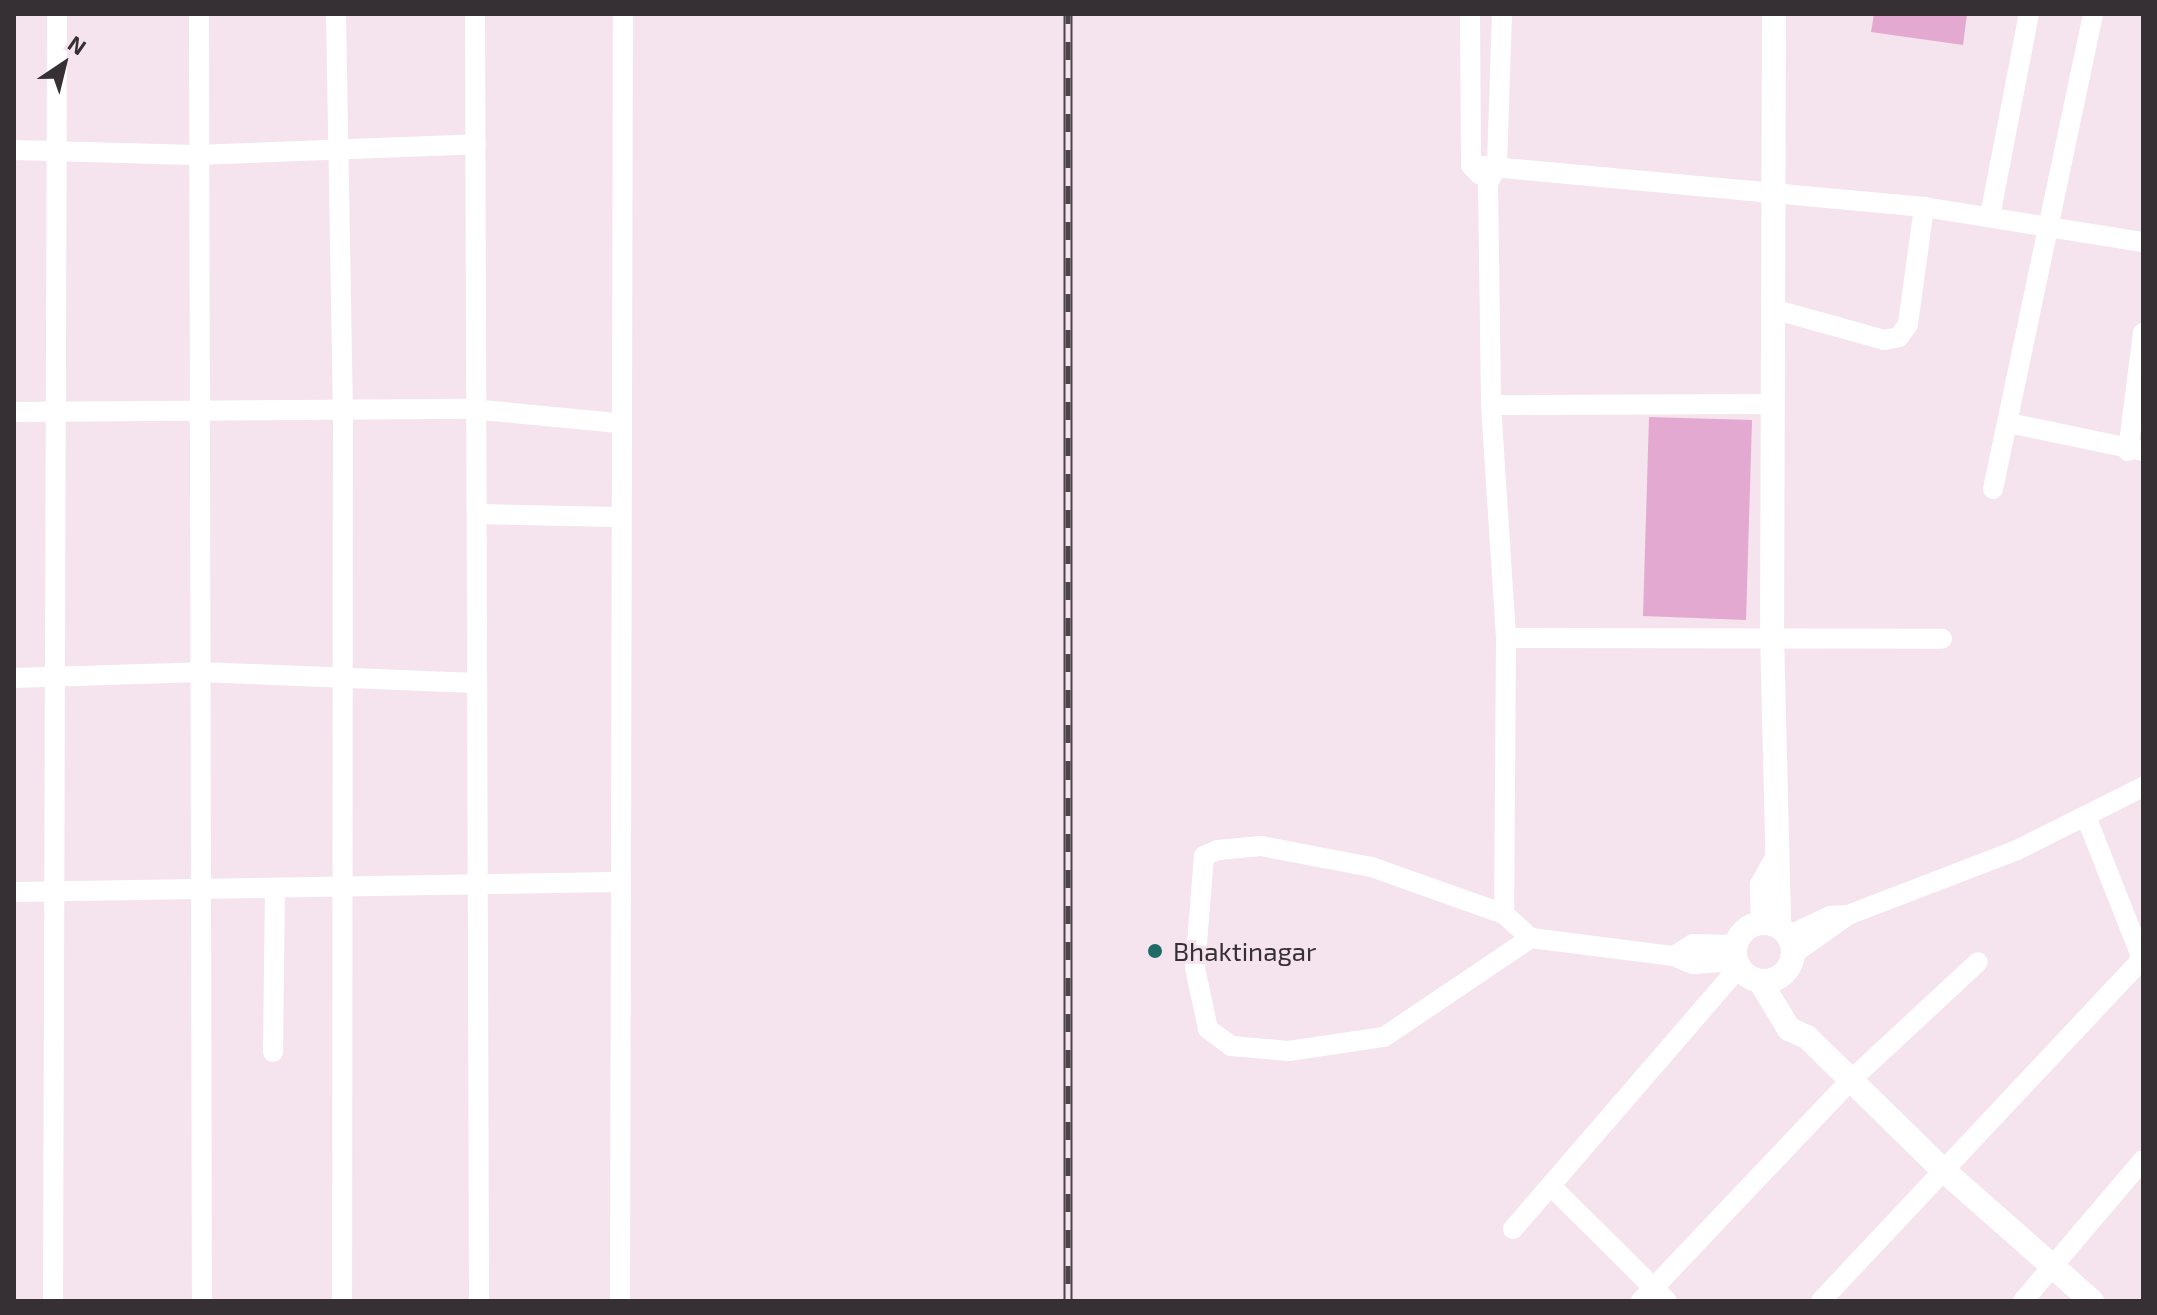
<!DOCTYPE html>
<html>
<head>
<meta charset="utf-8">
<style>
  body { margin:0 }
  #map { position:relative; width:2157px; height:1315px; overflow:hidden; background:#f5e4ee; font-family:"Exo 2",sans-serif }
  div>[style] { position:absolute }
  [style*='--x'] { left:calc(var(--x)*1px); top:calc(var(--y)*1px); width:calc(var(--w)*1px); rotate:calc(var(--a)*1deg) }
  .building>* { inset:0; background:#e4a9d0 }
  .minor>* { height:20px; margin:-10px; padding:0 10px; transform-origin:10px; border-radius:10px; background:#fff }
  .major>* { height:24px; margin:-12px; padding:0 12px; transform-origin:12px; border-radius:12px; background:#fff }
  .major>.ring { margin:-12px; padding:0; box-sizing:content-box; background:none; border:24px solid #fff; border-radius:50% }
  .rail>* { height:9px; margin-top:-4.5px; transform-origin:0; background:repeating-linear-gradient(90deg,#f5e4ee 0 18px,#4d4549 0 36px); box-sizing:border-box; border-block:2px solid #4d4549 }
  .dots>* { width:22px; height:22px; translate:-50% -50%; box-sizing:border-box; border:4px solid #f5e4ee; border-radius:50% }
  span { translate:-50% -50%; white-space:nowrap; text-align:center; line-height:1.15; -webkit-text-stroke:6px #f5e4ee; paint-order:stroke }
  .poi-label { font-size:26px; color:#362f33 }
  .left { translate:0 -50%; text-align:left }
  .frame { position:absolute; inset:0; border:16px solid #362f33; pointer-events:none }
  .north { position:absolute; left:24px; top:24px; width:80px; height:80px; -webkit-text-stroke:6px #f5e4ee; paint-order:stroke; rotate:35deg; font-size:22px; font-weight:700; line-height:32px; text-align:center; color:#362f33 }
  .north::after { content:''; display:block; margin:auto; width:28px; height:36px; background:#362f33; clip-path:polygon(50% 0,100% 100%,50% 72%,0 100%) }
</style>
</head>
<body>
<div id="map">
  <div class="building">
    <div style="clip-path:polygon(1874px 14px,1967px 14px,1963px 45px,1871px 32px)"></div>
    <div style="clip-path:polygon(1649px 417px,1752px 420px,1746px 620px,1643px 616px)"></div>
  </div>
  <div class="minor">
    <div style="--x:199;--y:14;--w:1287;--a:89.87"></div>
    <div style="--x:336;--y:14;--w:394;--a:89"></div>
    <div style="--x:343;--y:408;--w:893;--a:90.06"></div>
    <div style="--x:475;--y:14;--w:1287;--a:89.82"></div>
    <div style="--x:1470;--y:14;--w:151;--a:89.6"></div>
    <div style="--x:1471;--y:165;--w:13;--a:48"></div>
    <div style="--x:1502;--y:14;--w:152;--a:91.9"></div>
    <div style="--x:1497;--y:166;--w:20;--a:117"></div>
    <div style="--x:1488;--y:184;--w:221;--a:89.2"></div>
    <div style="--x:1491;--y:405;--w:233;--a:86.3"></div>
    <div style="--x:1506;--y:638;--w:276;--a:90.4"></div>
    <div style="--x:1504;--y:914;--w:36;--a:42"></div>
    <div style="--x:1531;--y:938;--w:144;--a:7.2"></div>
    <div style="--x:1674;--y:956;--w:21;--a:23"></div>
    <div style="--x:1693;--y:964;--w:43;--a:-4"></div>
    <div style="--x:14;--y:150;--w:181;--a:1.6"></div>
    <div style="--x:195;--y:155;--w:281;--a:-2.2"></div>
    <div style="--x:1471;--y:165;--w:455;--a:5.3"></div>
    <div style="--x:1924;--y:207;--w:222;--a:9.1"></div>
    <div style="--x:1990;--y:216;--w:206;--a:-79.1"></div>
    <div style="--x:1773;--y:309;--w:115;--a:15.6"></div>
    <div style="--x:1884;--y:340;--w:15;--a:-11"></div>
    <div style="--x:1899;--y:337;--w:16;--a:-55"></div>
    <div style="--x:1908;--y:324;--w:118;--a:-82.2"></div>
    <div style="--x:1491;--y:405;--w:281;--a:-0.2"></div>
    <div style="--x:14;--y:412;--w:458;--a:-0.4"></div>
    <div style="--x:472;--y:409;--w:147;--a:5.5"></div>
    <div style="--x:2009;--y:423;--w:137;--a:11.8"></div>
    <div style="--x:2128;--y:451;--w:119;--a:-82.8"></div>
    <div style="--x:1993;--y:489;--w:485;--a:-78.1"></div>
    <div style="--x:480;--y:514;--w:137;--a:1.3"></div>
    <div style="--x:1506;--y:638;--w:436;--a:0.1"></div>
    <div style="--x:14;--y:678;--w:187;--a:-1.8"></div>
    <div style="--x:201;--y:672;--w:274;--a:2.3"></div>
    <div style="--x:2087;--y:819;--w:153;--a:68.5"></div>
    <div style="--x:14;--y:892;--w:604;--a:-0.95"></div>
    <div style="--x:1504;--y:914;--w:141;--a:-160.5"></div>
    <div style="--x:1371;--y:867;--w:112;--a:-169.2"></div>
    <div style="--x:1261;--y:846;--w:43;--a:174.7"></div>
    <div style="--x:1218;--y:850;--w:15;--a:157"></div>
    <div style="--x:1204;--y:856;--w:112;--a:94.6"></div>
    <div style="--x:1195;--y:968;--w:62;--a:78"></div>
    <div style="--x:1208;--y:1029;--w:29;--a:36"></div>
    <div style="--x:1231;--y:1046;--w:58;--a:4.9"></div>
    <div style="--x:1289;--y:1051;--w:96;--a:-8.4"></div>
    <div style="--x:1384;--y:1037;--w:177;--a:-34"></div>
    <div style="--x:1848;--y:915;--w:181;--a:-21"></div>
    <div style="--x:2017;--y:850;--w:141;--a:-26.6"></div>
    <div style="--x:1788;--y:936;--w:47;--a:-25.5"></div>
    <div style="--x:1830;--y:916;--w:18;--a:-3"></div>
    <div style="--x:1848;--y:915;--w:67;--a:144.7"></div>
    <div style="--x:1674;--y:956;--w:22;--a:-32"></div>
    <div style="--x:1693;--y:944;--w:42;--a:1.4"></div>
    <div style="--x:273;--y:1052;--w:164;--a:-89.3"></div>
    <div style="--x:1551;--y:1186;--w:163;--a:44.8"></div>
    <div style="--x:1513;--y:1229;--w:346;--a:-49.2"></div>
    <div style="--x:53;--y:1301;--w:1287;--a:-89.82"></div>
    <div style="--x:620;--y:1301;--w:1287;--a:-89.87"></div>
    <div style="--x:1641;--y:1301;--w:305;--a:-46.5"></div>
    <div style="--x:1851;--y:1080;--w:173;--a:-42.9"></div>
    <div style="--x:1821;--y:1301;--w:470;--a:-46.8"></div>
    <div style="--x:2023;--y:1301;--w:185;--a:-49.6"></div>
  </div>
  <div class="major">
    <div style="--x:1774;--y:14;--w:620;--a:90.18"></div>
    <div style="--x:1772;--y:634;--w:293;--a:88.6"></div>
    <div style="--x:1763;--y:922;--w:37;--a:-92"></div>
    <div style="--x:1762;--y:885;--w:25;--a:-61"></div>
    <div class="ring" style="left:1735px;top:923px;width:34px;height:34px"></div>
    <div style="--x:1760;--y:981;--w:56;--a:58.9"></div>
    <div style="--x:1789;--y:1029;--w:20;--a:24"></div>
    <div style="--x:1807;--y:1037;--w:187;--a:44.4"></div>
    <div style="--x:1941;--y:1168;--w:201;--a:41.4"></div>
  </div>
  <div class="rail">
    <div style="--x:1068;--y:1301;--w:1287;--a:-90"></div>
  </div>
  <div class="dots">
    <div style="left:1155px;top:951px;background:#206b67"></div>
  </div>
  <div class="poi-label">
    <span class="left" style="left:1173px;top:951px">Bhaktinagar</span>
  </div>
  <div class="frame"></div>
  <div class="north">N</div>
</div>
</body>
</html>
